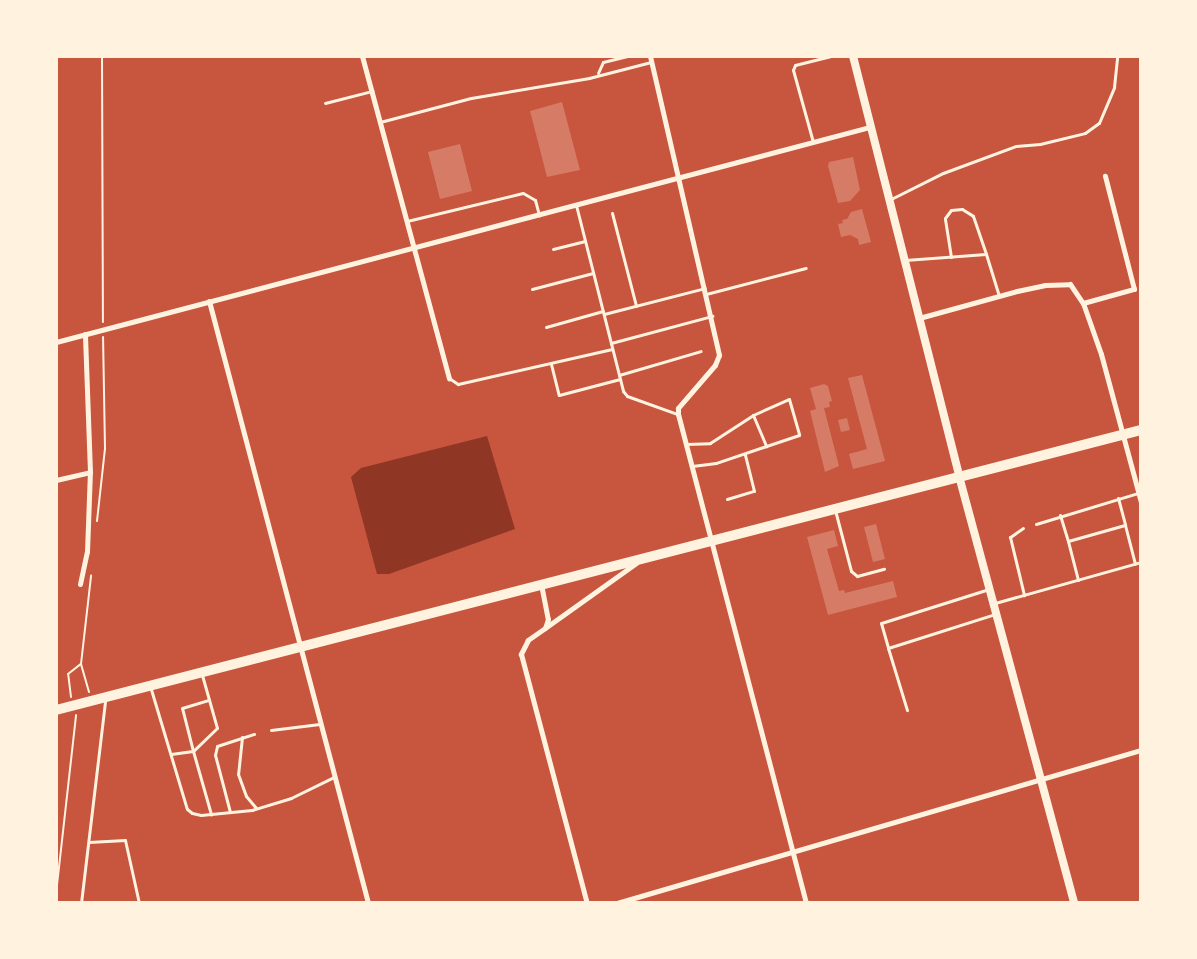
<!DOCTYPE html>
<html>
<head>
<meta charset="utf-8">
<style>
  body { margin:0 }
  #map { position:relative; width:1197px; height:959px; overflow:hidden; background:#c8553d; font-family:Barlow,sans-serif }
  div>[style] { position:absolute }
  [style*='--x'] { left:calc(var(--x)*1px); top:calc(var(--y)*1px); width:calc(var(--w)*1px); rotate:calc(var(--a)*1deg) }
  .water>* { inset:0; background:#8f3625 }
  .building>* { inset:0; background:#d67c66 }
  .path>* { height:2px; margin:-1px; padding:0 1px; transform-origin:1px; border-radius:1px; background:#fff3e0 }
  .service>* { height:3px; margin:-1.5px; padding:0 1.5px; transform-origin:1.5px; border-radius:1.5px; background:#fff3e0 }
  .minor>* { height:5px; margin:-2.5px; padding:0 2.5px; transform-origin:2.5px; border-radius:2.5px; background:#fff3e0 }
  .secondary>* { height:8px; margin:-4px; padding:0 4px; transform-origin:4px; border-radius:4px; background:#fff3e0 }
  .trunk>* { height:10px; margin:-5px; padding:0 5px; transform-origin:5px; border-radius:5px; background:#fff3e0 }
  span { translate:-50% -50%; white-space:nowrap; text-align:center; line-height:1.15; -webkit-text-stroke:4px #fff3e0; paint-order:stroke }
  .frame { position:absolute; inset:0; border:58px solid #fff3e0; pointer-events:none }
</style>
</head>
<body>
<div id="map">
  <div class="water">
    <div style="clip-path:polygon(487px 436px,515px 529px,389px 574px,377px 574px,351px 477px,361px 468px)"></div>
  </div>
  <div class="building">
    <div style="clip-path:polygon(562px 102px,580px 170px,547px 177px,530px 111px)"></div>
    <div style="clip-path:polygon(460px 144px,472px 191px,440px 199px,428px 152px)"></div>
    <div style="clip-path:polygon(853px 157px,860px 190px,850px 201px,838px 203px,828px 166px,829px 162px)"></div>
    <div style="clip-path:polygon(862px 209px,871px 242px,859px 245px,858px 239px,850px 235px,841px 237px,838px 224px,843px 223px,842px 220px,847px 219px,851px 212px)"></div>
    <div style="clip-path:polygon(862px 375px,885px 461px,853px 469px,849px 454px,867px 449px,848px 378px)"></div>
    <div style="clip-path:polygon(824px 384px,828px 386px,832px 401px,829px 402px,830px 407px,824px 408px,839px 466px,825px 472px,810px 411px,816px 409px,810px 388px)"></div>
    <div style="clip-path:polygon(847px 418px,850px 430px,841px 432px,838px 420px)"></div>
    <div style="clip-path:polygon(876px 524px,885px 559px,873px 562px,864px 527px)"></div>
    <div style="clip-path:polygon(834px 530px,838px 546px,827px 549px,839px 591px,844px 590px,845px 593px,893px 581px,897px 597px,828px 615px,807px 537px)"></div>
  </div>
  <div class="path">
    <div style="--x:102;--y:56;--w:266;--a:89.8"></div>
    <div style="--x:97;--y:521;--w:72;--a:-83.7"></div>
    <div style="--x:105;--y:449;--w:112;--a:-91"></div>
    <div style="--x:89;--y:692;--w:29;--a:-106"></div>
    <div style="--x:81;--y:664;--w:89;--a:-83.5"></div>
    <div style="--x:71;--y:697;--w:23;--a:-97"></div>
    <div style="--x:68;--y:674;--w:16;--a:-38"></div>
    <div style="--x:56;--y:894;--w:180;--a:-83.6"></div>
  </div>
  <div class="service">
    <div style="--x:598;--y:73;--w:12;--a:-66"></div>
    <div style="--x:603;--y:62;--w:25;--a:-14"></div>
    <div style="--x:325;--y:103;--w:49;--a:-14.3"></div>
    <div style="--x:380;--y:122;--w:94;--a:-14.8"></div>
    <div style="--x:471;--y:98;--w:120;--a:-9.6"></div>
    <div style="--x:589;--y:78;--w:64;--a:-14.5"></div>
    <div style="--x:813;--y:142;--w:75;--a:-105.5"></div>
    <div style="--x:793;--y:70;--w:5;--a:-68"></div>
    <div style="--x:795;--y:65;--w:36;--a:-14"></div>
    <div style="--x:889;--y:200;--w:60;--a:-26.6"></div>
    <div style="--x:943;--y:173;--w:78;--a:-20.3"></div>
    <div style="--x:1016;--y:146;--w:24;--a:-5"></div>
    <div style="--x:1040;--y:144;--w:46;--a:-13.7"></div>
    <div style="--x:1085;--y:133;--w:17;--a:-36"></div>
    <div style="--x:1099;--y:123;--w:39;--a:-67"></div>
    <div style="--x:1114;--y:87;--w:31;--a:-84"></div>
    <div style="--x:576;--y:205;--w:192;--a:75.8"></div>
    <div style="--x:623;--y:391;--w:6;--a:51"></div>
    <div style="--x:627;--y:396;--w:53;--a:19.8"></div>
    <div style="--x:612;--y:213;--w:96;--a:75.5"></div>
    <div style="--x:407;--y:221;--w:119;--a:-13.6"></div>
    <div style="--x:523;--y:193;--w:14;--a:30"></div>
    <div style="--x:535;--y:200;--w:16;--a:75"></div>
    <div style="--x:553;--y:249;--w:33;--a:-14"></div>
    <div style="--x:951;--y:257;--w:39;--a:-99"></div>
    <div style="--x:945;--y:218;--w:10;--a:-53"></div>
    <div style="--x:951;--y:210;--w:11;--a:-5"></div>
    <div style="--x:962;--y:209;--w:13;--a:32"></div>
    <div style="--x:973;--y:216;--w:40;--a:71.1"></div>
    <div style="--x:905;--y:260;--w:81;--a:-4.2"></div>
    <div style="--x:986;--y:254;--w:44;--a:72.8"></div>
    <div style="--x:532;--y:289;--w:63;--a:-14.7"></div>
    <div style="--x:706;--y:294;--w:103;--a:-14.6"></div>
    <div style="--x:604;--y:314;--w:104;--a:-14.4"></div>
    <div style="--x:546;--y:327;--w:59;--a:-15.7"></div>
    <div style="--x:611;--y:343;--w:105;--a:-15"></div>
    <div style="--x:551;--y:364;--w:32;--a:76"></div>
    <div style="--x:559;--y:395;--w:63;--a:-14.7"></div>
    <div style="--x:619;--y:375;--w:85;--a:-16.3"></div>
    <div style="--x:449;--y:378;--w:11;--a:34"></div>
    <div style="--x:458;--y:384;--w:158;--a:-12.8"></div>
    <div style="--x:753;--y:415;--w:34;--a:67"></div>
    <div style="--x:686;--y:444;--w:24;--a:-2"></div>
    <div style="--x:710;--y:443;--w:51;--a:-33.1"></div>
    <div style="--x:753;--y:415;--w:39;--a:-24"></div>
    <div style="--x:789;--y:399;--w:37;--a:74"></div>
    <div style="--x:799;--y:435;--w:88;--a:161.4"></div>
    <div style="--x:716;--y:463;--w:24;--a:173"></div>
    <div style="--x:1118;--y:498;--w:28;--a:75"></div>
    <div style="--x:727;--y:499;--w:28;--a:-17"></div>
    <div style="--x:754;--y:491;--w:38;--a:-104"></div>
    <div style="--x:835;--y:510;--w:63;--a:75.3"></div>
    <div style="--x:851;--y:571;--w:8;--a:40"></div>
    <div style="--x:857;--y:576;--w:28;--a:-15"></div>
    <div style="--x:1060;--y:515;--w:27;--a:73"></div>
    <div style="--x:1036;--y:524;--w:107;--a:-16.9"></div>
    <div style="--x:1023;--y:528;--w:16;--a:145"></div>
    <div style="--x:1010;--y:537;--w:60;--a:76.4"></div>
    <div style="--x:1078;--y:580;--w:40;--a:-104.4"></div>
    <div style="--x:1068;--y:541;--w:59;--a:-15.7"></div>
    <div style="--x:1125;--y:525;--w:40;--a:75.6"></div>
    <div style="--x:989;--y:589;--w:113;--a:162.5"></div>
    <div style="--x:881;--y:623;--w:26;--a:74"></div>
    <div style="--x:888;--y:648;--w:112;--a:-17.6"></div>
    <div style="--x:995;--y:603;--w:152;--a:-15.7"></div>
    <div style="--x:888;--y:648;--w:65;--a:73"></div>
    <div style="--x:202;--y:675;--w:55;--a:74.2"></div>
    <div style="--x:217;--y:728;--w:33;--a:136"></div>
    <div style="--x:193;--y:751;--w:66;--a:74.1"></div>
    <div style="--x:150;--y:686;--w:128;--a:73.3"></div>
    <div style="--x:187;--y:809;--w:6;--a:39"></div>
    <div style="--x:192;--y:813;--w:9;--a:13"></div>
    <div style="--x:201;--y:815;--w:51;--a:-5.6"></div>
    <div style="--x:252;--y:810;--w:41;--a:-17.1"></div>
    <div style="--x:291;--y:798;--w:48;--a:-26"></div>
    <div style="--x:271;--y:730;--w:49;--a:-7"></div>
    <div style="--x:242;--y:737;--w:37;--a:96"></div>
    <div style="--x:238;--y:774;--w:23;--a:70"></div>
    <div style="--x:246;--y:796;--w:16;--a:50"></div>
    <div style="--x:171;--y:754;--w:22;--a:-8"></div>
    <div style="--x:193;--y:751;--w:44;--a:-104.3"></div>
    <div style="--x:182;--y:708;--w:28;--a:-17"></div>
    <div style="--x:230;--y:812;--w:59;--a:-104.7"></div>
    <div style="--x:215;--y:755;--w:9;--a:-77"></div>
    <div style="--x:217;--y:746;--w:39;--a:-18"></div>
    <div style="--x:89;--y:842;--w:36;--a:-3"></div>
    <div style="--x:125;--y:840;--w:65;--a:77.5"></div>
    <div style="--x:81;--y:903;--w:203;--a:-83.2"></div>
  </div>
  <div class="minor">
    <div style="--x:362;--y:56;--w:334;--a:74.9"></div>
    <div style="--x:650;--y:56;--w:307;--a:77"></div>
    <div style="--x:719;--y:355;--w:11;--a:112"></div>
    <div style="--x:715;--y:365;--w:57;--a:130.7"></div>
    <div style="--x:678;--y:408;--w:6;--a:90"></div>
    <div style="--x:678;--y:414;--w:505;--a:75.33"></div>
    <div style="--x:209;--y:301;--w:623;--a:75.2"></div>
    <div style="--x:1083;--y:303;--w:53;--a:-15.4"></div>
    <div style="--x:1134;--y:289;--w:117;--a:-104.4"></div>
    <div style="--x:919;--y:318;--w:102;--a:-15.4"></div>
    <div style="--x:1017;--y:291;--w:29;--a:-12"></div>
    <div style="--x:1045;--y:285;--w:25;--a:-2"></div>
    <div style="--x:1070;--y:284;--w:23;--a:56"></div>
    <div style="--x:1083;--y:303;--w:54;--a:70.6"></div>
    <div style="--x:1101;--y:354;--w:153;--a:74.9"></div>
    <div style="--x:56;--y:342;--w:842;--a:-14.8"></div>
    <div style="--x:56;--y:480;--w:35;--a:-13"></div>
    <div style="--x:80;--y:584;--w:33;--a:-78"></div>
    <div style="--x:87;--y:552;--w:80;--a:-87.9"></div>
    <div style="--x:90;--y:472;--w:138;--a:-92.1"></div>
    <div style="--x:541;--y:584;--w:36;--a:79"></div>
    <div style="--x:548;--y:619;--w:9;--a:108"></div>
    <div style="--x:545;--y:628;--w:21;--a:145"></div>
    <div style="--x:528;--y:640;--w:16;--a:117"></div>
    <div style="--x:521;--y:654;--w:258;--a:75.2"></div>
    <div style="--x:545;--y:628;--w:112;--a:-35.5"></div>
    <div style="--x:617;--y:903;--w:546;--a:-16.28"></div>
  </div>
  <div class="secondary">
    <div style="--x:853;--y:56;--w:433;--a:75.8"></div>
    <div style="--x:959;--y:476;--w:442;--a:74.9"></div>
  </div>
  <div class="trunk">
    <div style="--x:56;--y:710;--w:1121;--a:-14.47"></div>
  </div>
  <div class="frame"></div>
</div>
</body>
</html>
